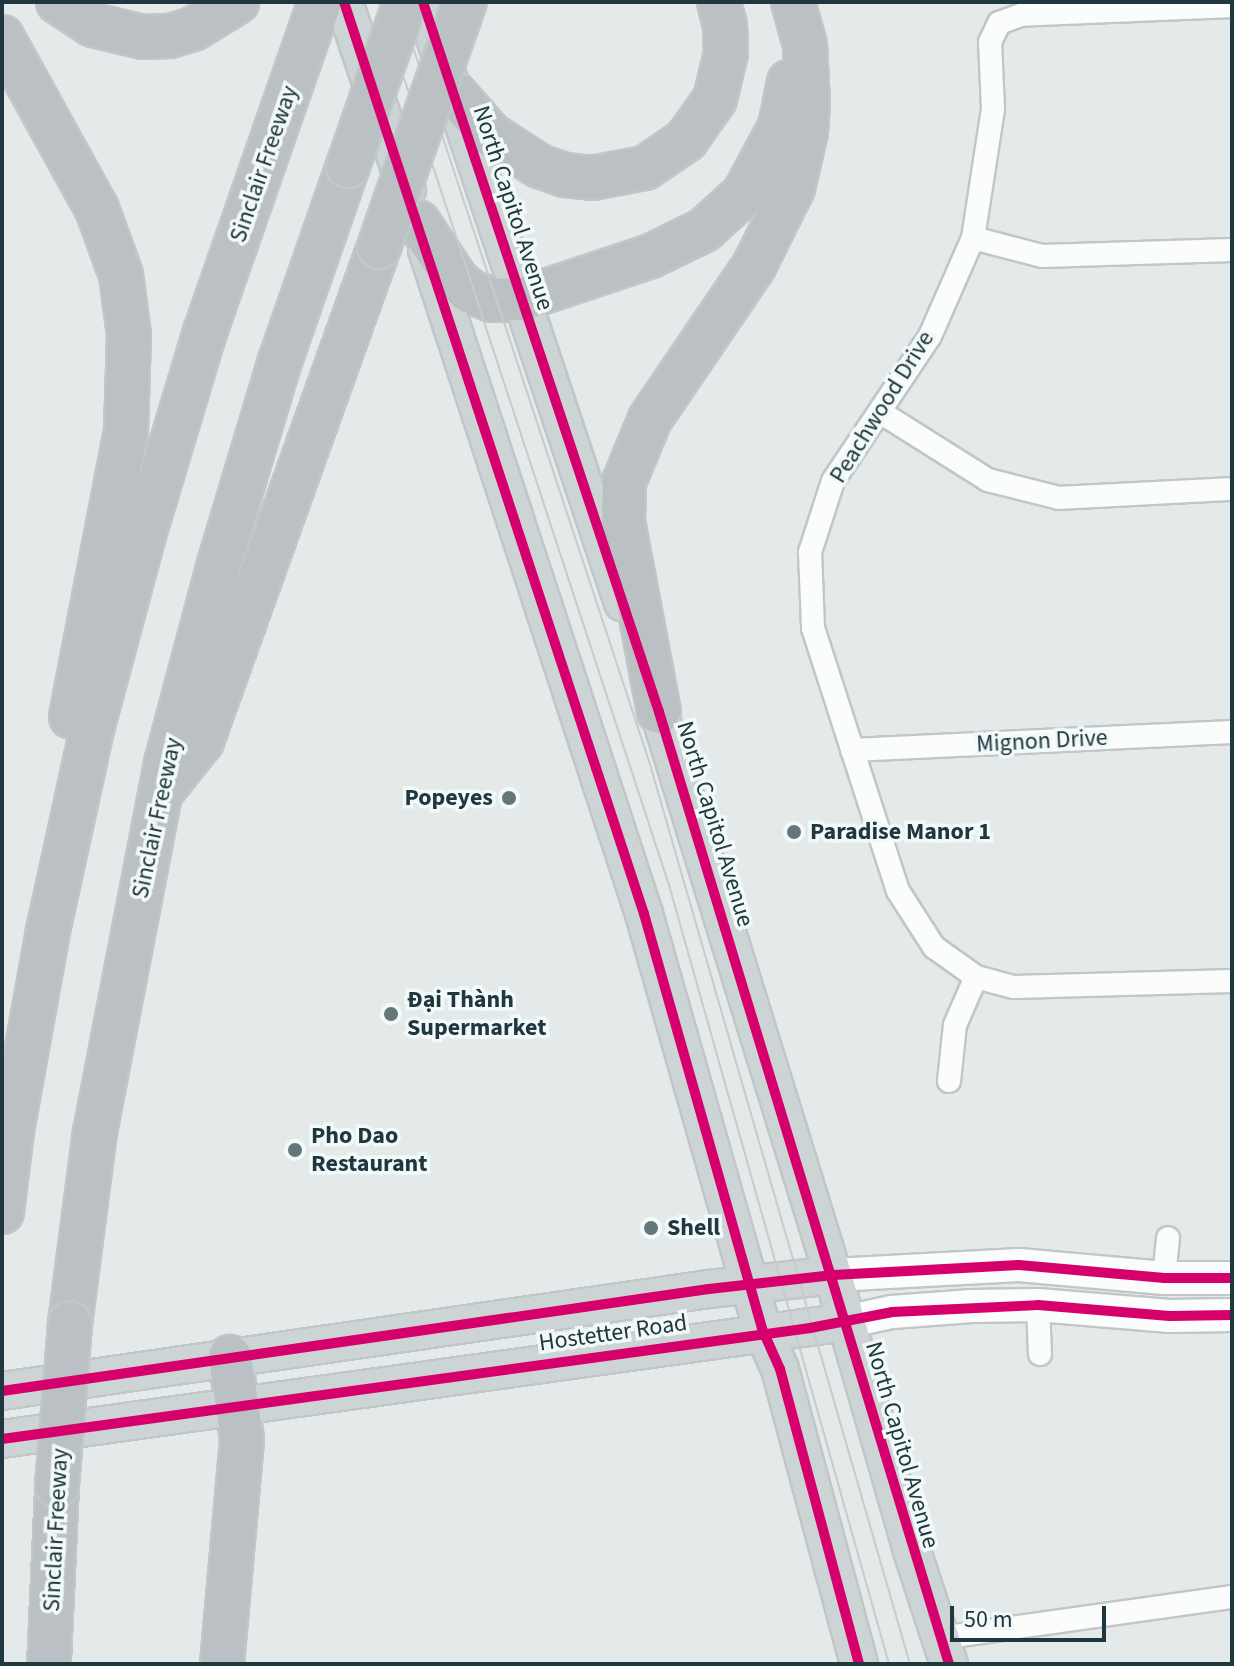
<!DOCTYPE html>
<html>
<head>
<meta charset="utf-8">
<style>
  body { margin:0 }
  #map { position:relative; width:1234px; height:1666px; overflow:hidden; background:#e4eaea; font-family:"Source Sans 3",sans-serif }
  div>[style] { position:absolute }
  [style*='--x'] { left:calc(var(--x)*1px); top:calc(var(--y)*1px); width:calc(var(--w)*1px); rotate:calc(var(--a)*1deg) }
  .roads { filter:drop-shadow(2px 0 #c1c6c7) drop-shadow(-2px 0 #c1c6c7) drop-shadow(0 2px #c1c6c7) drop-shadow(0 -2px #c1c6c7) }
  .street>* { height:22px; margin:-11px; padding:0 11px; transform-origin:11px; border-radius:11px; background:#fbfcfc }
  .secondary>* { height:32px; margin:-16px; padding:0 16px; transform-origin:16px; border-radius:16px; background:#fbfcfc }
  .primary>* { height:36px; margin:-18px; padding:0 18px; transform-origin:18px; border-radius:18px; background:#cdd4d6 }
  .highway>* { height:42px; margin:-21px; padding:0 21px; transform-origin:21px; border-radius:21px; background:#bac0c3 }
  .tram>* { height:2px; margin:-1px; padding:0 1px; transform-origin:1px; border-radius:1px; background:#c6cbcb }
  .bridges { filter:drop-shadow(2px 0 #c0c8ca) drop-shadow(-2px 0 #c0c8ca) drop-shadow(0 2px #c0c8ca) drop-shadow(0 -2px #c0c8ca) }
  .highway-bridge>* { height:42px; margin:-21px; padding:0 21px; transform-origin:21px; border-radius:21px; background:#bac0c3 }
  .cycleway>* { height:10px; margin:-5px; padding:0 5px; transform-origin:5px; border-radius:5px; background:#d6006c }
  .dots>* { width:22px; height:22px; translate:-50% -50%; box-sizing:border-box; border:4px solid #f2f9f9; border-radius:50% }
  span { translate:-50% -50%; white-space:nowrap; text-align:center; line-height:1.15; -webkit-text-stroke:7px #f2f9f9; paint-order:stroke }
  .street-label { font-size:24px; color:#20373f }
  .poi-label { font-size:24px; color:#20373f; font-weight:700 }
  .right { translate:-100% -50%; text-align:right }
  .left { translate:0 -50%; text-align:left }
  .frame { position:absolute; inset:0; border:4px solid #20373f; pointer-events:none }
  .scale { position:absolute; left:950px; top:1606px; width:156px; height:36px; box-sizing:border-box; border:4px solid #20373f; border-top:0; padding-left:10px; font-size:24px; line-height:28px; white-space:nowrap; color:#20373f; -webkit-text-stroke:6px #f2f9f9; paint-order:stroke }
</style>
</head>
<body>
<div id="map">
  <div class="roads">
    <div class="street">
      <div style="--x:1232;--y:6;--w:211;--a:177.6"></div>
      <div style="--x:1021;--y:15;--w:23;--a:160"></div>
      <div style="--x:999;--y:23;--w:21;--a:115"></div>
      <div style="--x:990;--y:42;--w:67;--a:87.4"></div>
      <div style="--x:993;--y:109;--w:131;--a:98.8"></div>
      <div style="--x:973;--y:238;--w:107;--a:113.7"></div>
      <div style="--x:930;--y:336;--w:174;--a:123.8"></div>
      <div style="--x:833;--y:481;--w:75;--a:107.9"></div>
      <div style="--x:810;--y:552;--w:76;--a:87.7"></div>
      <div style="--x:813;--y:628;--w:276;--a:72.1"></div>
      <div style="--x:898;--y:891;--w:67;--a:57.3"></div>
      <div style="--x:934;--y:947;--w:52;--a:35.5"></div>
      <div style="--x:976;--y:977;--w:39;--a:15"></div>
      <div style="--x:1014;--y:987;--w:218;--a:-1.6"></div>
      <div style="--x:973;--y:238;--w:71;--a:14.6"></div>
      <div style="--x:1042;--y:256;--w:190;--a:-1.8"></div>
      <div style="--x:880;--y:412;--w:128;--a:32.2"></div>
      <div style="--x:988;--y:480;--w:73;--a:14.2"></div>
      <div style="--x:1059;--y:498;--w:173;--a:-3"></div>
      <div style="--x:852;--y:750;--w:380;--a:-2.7"></div>
      <div style="--x:949;--y:1081;--w:56;--a:-83.9"></div>
      <div style="--x:955;--y:1025;--w:52;--a:-66.4"></div>
      <div style="--x:1164;--y:1278;--w:40;--a:-84.3"></div>
      <div style="--x:1038;--y:1305;--w:49;--a:87.7"></div>
      <div style="--x:939;--y:1638;--w:296;--a:-8"></div>
    </div>
    <div class="secondary">
      <div style="--x:833;--y:1275;--w:186;--a:-3.1"></div>
      <div style="--x:1019;--y:1265;--w:146;--a:5.1"></div>
      <div style="--x:1164;--y:1278;--w:68;--a:0"></div>
      <div style="--x:846;--y:1322;--w:47;--a:-12.3"></div>
      <div style="--x:892;--y:1312;--w:80;--a:-4.3"></div>
      <div style="--x:972;--y:1306;--w:66;--a:-0.9"></div>
      <div style="--x:1038;--y:1305;--w:132;--a:4.8"></div>
      <div style="--x:1170;--y:1316;--w:62;--a:-0.9"></div>
    </div>
    <div class="primary">
      <div style="--x:344;--y:2;--w:198;--a:71.5"></div>
      <div style="--x:423;--y:2;--w:633;--a:71.59"></div>
      <div style="--x:427;--y:250;--w:699;--a:71.9"></div>
      <div style="--x:644;--y:914;--w:434;--a:74.1"></div>
      <div style="--x:763;--y:1331;--w:42;--a:65.9"></div>
      <div style="--x:780;--y:1369;--w:305;--a:75"></div>
      <div style="--x:651;--y:686;--w:616;--a:72.83"></div>
      <div style="--x:833;--y:1275;--w:287;--a:74"></div>
      <div style="--x:912;--y:1551;--w:119;--a:71.9"></div>
      <div style="--x:2;--y:1391;--w:714;--a:-8.21"></div>
      <div style="--x:709;--y:1289;--w:125;--a:-6.4"></div>
      <div style="--x:2;--y:1439;--w:852;--a:-7.89"></div>
    </div>
    <div class="highway">
      <div style="--x:58;--y:2;--w:42;--a:33.3"></div>
      <div style="--x:93;--y:25;--w:51;--a:13.5"></div>
      <div style="--x:143;--y:37;--w:27;--a:-2"></div>
      <div style="--x:170;--y:36;--w:24;--a:-17"></div>
      <div style="--x:193;--y:29;--w:52;--a:-31.5"></div>
      <div style="--x:2;--y:37;--w:196;--a:61.1"></div>
      <div style="--x:97;--y:209;--w:70;--a:70"></div>
      <div style="--x:121;--y:275;--w:61;--a:82.4"></div>
      <div style="--x:129;--y:335;--w:96;--a:91.8"></div>
      <div style="--x:126;--y:431;--w:291;--a:100.9"></div>
      <div style="--x:453;--y:92;--w:57;--a:48.5"></div>
      <div style="--x:491;--y:135;--w:57;--a:32.9"></div>
      <div style="--x:539;--y:166;--w:28;--a:19"></div>
      <div style="--x:565;--y:175;--w:27;--a:6"></div>
      <div style="--x:592;--y:178;--w:54;--a:-10.7"></div>
      <div style="--x:645;--y:168;--w:50;--a:-34.3"></div>
      <div style="--x:686;--y:140;--w:50;--a:-54.7"></div>
      <div style="--x:715;--y:99;--w:47;--a:-76.6"></div>
      <div style="--x:726;--y:53;--w:27;--a:-92"></div>
      <div style="--x:725;--y:26;--w:25;--a:-104"></div>
      <div style="--x:418;--y:222;--w:69;--a:56.3"></div>
      <div style="--x:456;--y:279;--w:18;--a:43"></div>
      <div style="--x:469;--y:291;--w:25;--a:21"></div>
      <div style="--x:492;--y:300;--w:30;--a:-2"></div>
      <div style="--x:522;--y:299;--w:136;--a:-18.4"></div>
      <div style="--x:651;--y:256;--w:59;--a:-26.1"></div>
      <div style="--x:704;--y:230;--w:54;--a:-42"></div>
      <div style="--x:744;--y:194;--w:76;--a:-61.8"></div>
      <div style="--x:780;--y:127;--w:46;--a:-78.7"></div>
      <div style="--x:659;--y:712;--w:193;--a:-100.7"></div>
      <div style="--x:623;--y:522;--w:40;--a:-88.6"></div>
      <div style="--x:624;--y:482;--w:68;--a:-67.6"></div>
      <div style="--x:650;--y:419;--w:185;--a:-55.8"></div>
      <div style="--x:754;--y:266;--w:87;--a:-63.4"></div>
      <div style="--x:793;--y:188;--w:57;--a:-76.9"></div>
      <div style="--x:806;--y:132;--w:28;--a:-86"></div>
      <div style="--x:808;--y:104;--w:59;--a:-92.9"></div>
      <div style="--x:805;--y:45;--w:45;--a:-105.6"></div>
      <div style="--x:167;--y:785;--w:56;--a:-51.5"></div>
      <div style="--x:202;--y:741;--w:525;--a:-70.29"></div>
      <div style="--x:2;--y:1212;--w:82;--a:-83"></div>
      <div style="--x:12;--y:1131;--w:203;--a:-79.8"></div>
      <div style="--x:48;--y:931;--w:207;--a:-77.7"></div>
      <div style="--x:92;--y:729;--w:201;--a:-75"></div>
      <div style="--x:144;--y:535;--w:212;--a:-73.3"></div>
      <div style="--x:205;--y:332;--w:349;--a:-70.8"></div>
      <div style="--x:70;--y:1324;--w:194;--a:-82.6"></div>
      <div style="--x:95;--y:1132;--w:376;--a:-79.1"></div>
      <div style="--x:166;--y:763;--w:206;--a:-75.1"></div>
      <div style="--x:219;--y:564;--w:212;--a:-73.3"></div>
      <div style="--x:280;--y:361;--w:207;--a:-70.8"></div>
      <div style="--x:49;--y:1664;--w:178;--a:-87.4"></div>
      <div style="--x:222;--y:1664;--w:226;--a:-84.9"></div>
      <div style="--x:242;--y:1439;--w:83;--a:-98.3"></div>
    </div>
  </div>
  <div class="tram">
    <div style="--x:379;--y:2;--w:929;--a:71.82"></div>
    <div style="--x:669;--y:885;--w:809;--a:74.23"></div>
    <div style="--x:398;--y:2;--w:799;--a:71.7"></div>
    <div style="--x:649;--y:761;--w:940;--a:73.88"></div>
  </div>
  <div class="bridges">
    <div class="highway-bridge">
      <div style="--x:348;--y:166;--w:174;--a:-70.8"></div>
      <div style="--x:379;--y:247;--w:260;--a:-70.7"></div>
      <div style="--x:57;--y:1486;--w:163;--a:-85.4"></div>
    </div>
  </div>
  <div class="cycleway">
    <div style="--x:344;--y:2;--w:960;--a:71.79"></div>
    <div style="--x:644;--y:914;--w:434;--a:74.1"></div>
    <div style="--x:763;--y:1331;--w:42;--a:65.9"></div>
    <div style="--x:780;--y:1369;--w:305;--a:75"></div>
    <div style="--x:423;--y:2;--w:748;--a:71.61"></div>
    <div style="--x:659;--y:712;--w:995;--a:73.06"></div>
    <div style="--x:2;--y:1391;--w:714;--a:-8.21"></div>
    <div style="--x:709;--y:1289;--w:125;--a:-6.4"></div>
    <div style="--x:833;--y:1275;--w:186;--a:-3.1"></div>
    <div style="--x:1019;--y:1265;--w:146;--a:5.1"></div>
    <div style="--x:1164;--y:1278;--w:68;--a:0"></div>
    <div style="--x:2;--y:1439;--w:816;--a:-7.82"></div>
    <div style="--x:810;--y:1328;--w:84;--a:-11"></div>
    <div style="--x:892;--y:1312;--w:146;--a:-2.7"></div>
    <div style="--x:1038;--y:1305;--w:132;--a:4.8"></div>
    <div style="--x:1170;--y:1316;--w:62;--a:-0.9"></div>
  </div>
  <div class="dots">
    <div style="left:509px;top:798px;background:#65767b"></div>
    <div style="left:794px;top:832px;background:#65767b"></div>
    <div style="left:391px;top:1014px;background:#65767b"></div>
    <div style="left:295px;top:1150px;background:#65767b"></div>
    <div style="left:651px;top:1228px;background:#65767b"></div>
  </div>
  <div class="street-label">
    <span style="left:264px;top:164px;rotate:-71deg">Sinclair Freeway</span>
    <span style="left:513px;top:208px;rotate:72deg">North Capitol Avenue</span>
    <span style="left:882px;top:407px;rotate:-58deg">Peachwood Drive</span>
    <span style="left:1042px;top:741px;rotate:-3deg">Mignon Drive</span>
    <span style="left:157px;top:818px;rotate:-78deg">Sinclair Freeway</span>
    <span style="left:715px;top:824px;rotate:73deg">North Capitol Avenue</span>
    <span style="left:613px;top:1333px;rotate:-8deg">Hostetter Road</span>
    <span style="left:902px;top:1445px;rotate:74deg">North Capitol Avenue</span>
    <span style="left:56px;top:1530px;rotate:-87deg">Sinclair Freeway</span>
  </div>
  <div class="poi-label">
    <span class="right" style="left:493px;top:798px">Popeyes</span>
    <span class="left" style="left:810px;top:832px">Paradise Manor 1</span>
    <span class="left" style="left:407px;top:1014px">Đại Thành<br>Supermarket</span>
    <span class="left" style="left:311px;top:1150px">Pho Dao<br>Restaurant</span>
    <span class="left" style="left:667px;top:1228px">Shell</span>
  </div>
  <div class="frame"></div>
  <div class="scale">50 m</div>
</div>
</body>
</html>
